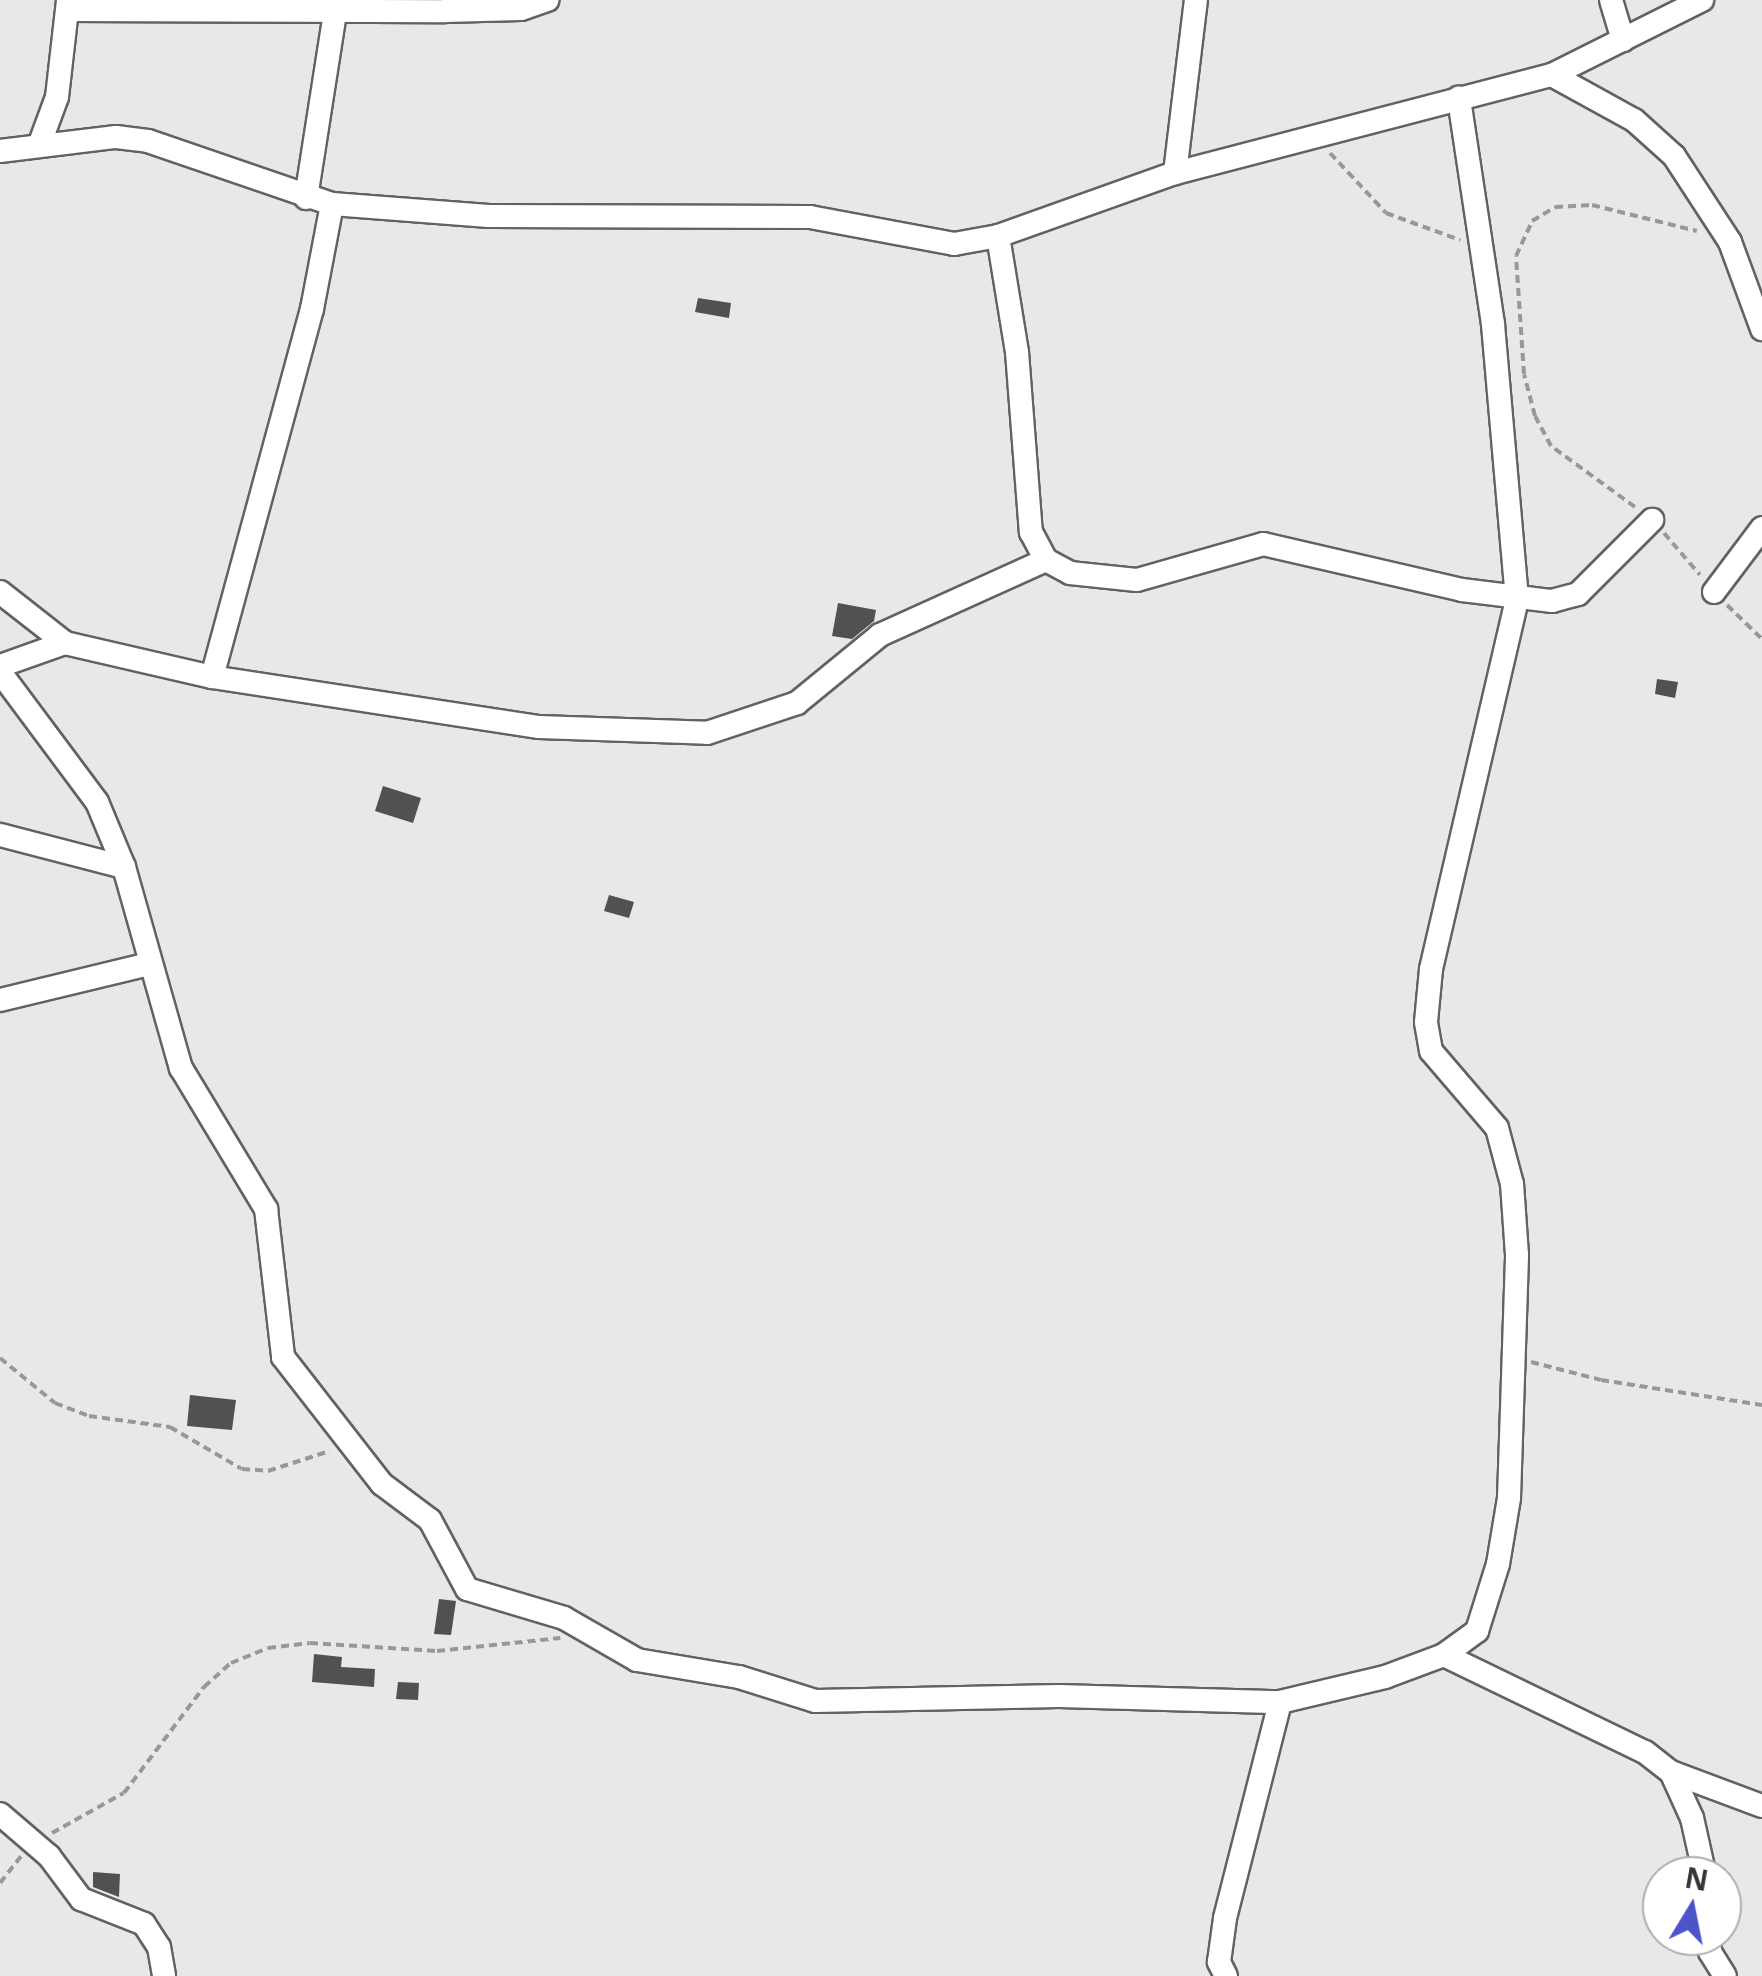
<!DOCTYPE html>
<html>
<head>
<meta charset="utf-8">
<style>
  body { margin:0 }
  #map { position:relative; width:1762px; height:1976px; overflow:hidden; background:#e7e9e6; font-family:"Noto Sans",sans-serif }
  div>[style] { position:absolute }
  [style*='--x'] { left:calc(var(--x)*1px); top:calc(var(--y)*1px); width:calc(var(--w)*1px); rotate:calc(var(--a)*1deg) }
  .building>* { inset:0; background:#505250 }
  .path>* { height:4px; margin-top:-2px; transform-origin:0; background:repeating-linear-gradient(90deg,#989997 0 8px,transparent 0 13px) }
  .roads { filter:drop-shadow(2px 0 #616360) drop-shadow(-2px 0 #616360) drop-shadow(0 2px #616360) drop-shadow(0 -2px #616360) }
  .minor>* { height:22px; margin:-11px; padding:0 11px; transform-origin:11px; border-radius:11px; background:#fff }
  span { translate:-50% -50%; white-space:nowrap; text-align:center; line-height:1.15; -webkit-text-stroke:10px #fff; paint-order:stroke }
  .north { position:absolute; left:1642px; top:1856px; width:100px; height:100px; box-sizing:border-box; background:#fff; border:2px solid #aeaeae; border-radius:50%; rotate:10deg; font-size:28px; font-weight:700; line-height:40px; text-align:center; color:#343534 }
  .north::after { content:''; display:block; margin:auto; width:35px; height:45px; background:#4d54ca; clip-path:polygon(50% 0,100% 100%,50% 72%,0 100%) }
</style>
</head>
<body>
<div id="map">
  <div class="building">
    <div style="clip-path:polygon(698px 298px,731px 303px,729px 318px,695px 312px)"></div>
    <div style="clip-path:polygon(838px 603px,876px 610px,874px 621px,852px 639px,832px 636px)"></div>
    <div style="clip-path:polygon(1657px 679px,1678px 682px,1675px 698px,1655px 694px)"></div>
    <div style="clip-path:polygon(383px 786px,421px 798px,413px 823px,375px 811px)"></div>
    <div style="clip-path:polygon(609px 895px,634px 902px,629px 918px,604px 911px)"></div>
    <div style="clip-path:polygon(190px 1395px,236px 1400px,232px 1430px,187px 1426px)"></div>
    <div style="clip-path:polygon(439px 1599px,456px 1601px,451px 1635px,434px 1634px)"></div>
    <div style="clip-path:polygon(314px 1654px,342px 1657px,341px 1667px,375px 1669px,374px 1687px,312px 1682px)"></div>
    <div style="clip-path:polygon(398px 1682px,419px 1683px,418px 1700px,396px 1699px)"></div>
    <div style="clip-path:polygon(93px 1872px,120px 1874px,119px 1897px,93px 1887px)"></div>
  </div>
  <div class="path">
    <div style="--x:1330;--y:153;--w:82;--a:47"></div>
    <div style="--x:1386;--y:213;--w:79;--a:20"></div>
    <div style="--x:1635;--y:507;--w:104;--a:-144"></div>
    <div style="--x:1551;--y:446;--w:34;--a:-118"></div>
    <div style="--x:1535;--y:416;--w:43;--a:-104.7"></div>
    <div style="--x:1524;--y:374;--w:118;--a:-93.9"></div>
    <div style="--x:1516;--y:256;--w:38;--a:-65"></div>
    <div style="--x:1532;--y:221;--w:27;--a:-31"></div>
    <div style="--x:1555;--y:207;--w:37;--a:-3"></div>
    <div style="--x:1592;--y:205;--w:108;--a:13.9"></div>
    <div style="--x:1664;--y:533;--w:55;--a:49.4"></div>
    <div style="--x:1727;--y:605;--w:49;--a:44.2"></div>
    <div style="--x:0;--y:1358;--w:71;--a:39.3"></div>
    <div style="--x:55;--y:1403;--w:36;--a:21"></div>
    <div style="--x:89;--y:1416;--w:82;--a:7.7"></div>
    <div style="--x:170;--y:1427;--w:83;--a:30.3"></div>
    <div style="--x:242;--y:1469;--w:26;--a:4"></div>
    <div style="--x:268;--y:1471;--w:65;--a:-17.9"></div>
    <div style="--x:1531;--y:1362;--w:72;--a:14.4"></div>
    <div style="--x:1601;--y:1380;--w:163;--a:8.8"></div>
    <div style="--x:52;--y:1833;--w:82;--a:-29.1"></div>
    <div style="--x:124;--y:1793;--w:133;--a:-53"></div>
    <div style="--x:204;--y:1687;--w:36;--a:-42"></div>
    <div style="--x:231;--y:1663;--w:40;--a:-22"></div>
    <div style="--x:268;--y:1648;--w:42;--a:-6.8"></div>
    <div style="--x:310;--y:1643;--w:127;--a:3.6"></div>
    <div style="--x:437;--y:1651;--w:124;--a:-6"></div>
    <div style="--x:0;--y:1883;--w:34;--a:-52"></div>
  </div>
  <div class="roads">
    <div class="minor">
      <div style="--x:1611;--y:0;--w:42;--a:73.3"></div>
      <div style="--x:68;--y:10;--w:377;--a:0.2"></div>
      <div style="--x:445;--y:11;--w:76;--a:-1.5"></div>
      <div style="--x:521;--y:9;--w:28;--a:-19"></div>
      <div style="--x:1552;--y:75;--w:94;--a:28.8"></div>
      <div style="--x:1634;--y:120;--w:54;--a:42"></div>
      <div style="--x:1674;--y:156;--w:103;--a:56.9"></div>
      <div style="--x:1730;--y:242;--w:93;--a:69.8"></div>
      <div style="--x:40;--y:143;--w:49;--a:-69.7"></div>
      <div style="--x:57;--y:97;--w:98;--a:-83.5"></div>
      <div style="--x:0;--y:151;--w:117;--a:-6.9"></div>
      <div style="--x:116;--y:137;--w:32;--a:7"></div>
      <div style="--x:148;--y:141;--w:194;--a:18.9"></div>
      <div style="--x:332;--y:204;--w:157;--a:4.4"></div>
      <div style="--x:489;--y:216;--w:321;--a:0.2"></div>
      <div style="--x:810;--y:217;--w:147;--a:10.6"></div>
      <div style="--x:954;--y:244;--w:45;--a:-10.3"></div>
      <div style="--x:998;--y:236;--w:188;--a:-19.6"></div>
      <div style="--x:1175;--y:173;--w:390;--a:-14.6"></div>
      <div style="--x:1552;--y:75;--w:168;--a:-26.6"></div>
      <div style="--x:1175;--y:173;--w:174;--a:-83.1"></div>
      <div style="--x:306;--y:198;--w:188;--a:-81.1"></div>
      <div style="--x:998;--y:236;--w:118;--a:80.7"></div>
      <div style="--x:1017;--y:352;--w:181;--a:85.6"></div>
      <div style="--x:1031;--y:532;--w:32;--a:62"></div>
      <div style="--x:1046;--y:560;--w:27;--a:28"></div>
      <div style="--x:1070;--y:573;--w:67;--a:6"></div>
      <div style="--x:1137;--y:580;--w:131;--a:-15.9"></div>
      <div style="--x:1263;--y:544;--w:204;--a:13"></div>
      <div style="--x:1462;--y:590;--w:91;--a:7"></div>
      <div style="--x:1552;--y:601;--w:27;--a:-15"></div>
      <div style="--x:1578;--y:594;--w:105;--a:-45"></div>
      <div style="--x:0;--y:592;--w:83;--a:38.1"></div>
      <div style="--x:65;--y:643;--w:151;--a:13"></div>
      <div style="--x:212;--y:677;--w:331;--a:8.7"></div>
      <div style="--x:539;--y:727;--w:168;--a:2"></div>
      <div style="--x:707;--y:733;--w:95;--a:-18.4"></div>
      <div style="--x:797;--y:703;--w:107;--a:-39.3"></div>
      <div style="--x:880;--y:635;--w:182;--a:-24.3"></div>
      <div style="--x:1714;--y:592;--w:80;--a:-53.1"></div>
      <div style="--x:0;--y:666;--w:69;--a:-19.5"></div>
      <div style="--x:0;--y:672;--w:162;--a:53.3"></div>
      <div style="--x:97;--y:802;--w:70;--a:67.4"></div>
      <div style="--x:124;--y:867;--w:209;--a:74.2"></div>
      <div style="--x:181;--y:1068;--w:165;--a:58.9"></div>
      <div style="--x:266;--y:1209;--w:149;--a:83.4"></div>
      <div style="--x:283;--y:1357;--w:161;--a:52.1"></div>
      <div style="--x:382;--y:1484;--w:60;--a:36.9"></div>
      <div style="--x:430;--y:1520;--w:78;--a:61.8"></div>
      <div style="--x:467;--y:1589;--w:101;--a:16.6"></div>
      <div style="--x:564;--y:1618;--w:84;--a:29.9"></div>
      <div style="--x:637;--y:1660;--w:103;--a:9.5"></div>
      <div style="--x:739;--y:1677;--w:80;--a:17.5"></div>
      <div style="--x:815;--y:1701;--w:244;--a:-1.2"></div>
      <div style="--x:1059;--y:1696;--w:221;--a:1.6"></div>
      <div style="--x:1280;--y:1702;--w:108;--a:-13.4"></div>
      <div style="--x:1385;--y:1677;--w:63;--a:-20.4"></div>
      <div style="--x:1444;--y:1655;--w:41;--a:-36"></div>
      <div style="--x:1477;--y:1631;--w:70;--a:-72.6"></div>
      <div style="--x:1498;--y:1564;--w:67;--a:-80.5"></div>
      <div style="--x:1509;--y:1498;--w:243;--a:-88.1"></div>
      <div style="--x:1517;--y:1255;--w:71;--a:-94"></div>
      <div style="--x:1512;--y:1184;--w:58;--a:-105"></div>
      <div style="--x:1497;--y:1128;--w:101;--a:-130.6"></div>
      <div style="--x:1431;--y:1051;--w:29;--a:-100"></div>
      <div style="--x:1426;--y:1022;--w:53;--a:-84.6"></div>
      <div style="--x:1431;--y:969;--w:380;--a:-76.9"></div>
      <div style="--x:1517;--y:599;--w:276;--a:-95"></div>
      <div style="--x:1493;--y:324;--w:229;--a:-98.6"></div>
      <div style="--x:212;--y:677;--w:381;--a:-74.8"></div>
      <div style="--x:312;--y:309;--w:107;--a:-79.2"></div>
      <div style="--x:0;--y:835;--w:128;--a:14.5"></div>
      <div style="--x:0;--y:1000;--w:153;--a:-13.6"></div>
      <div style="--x:1444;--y:1655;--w:223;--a:25.8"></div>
      <div style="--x:1645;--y:1752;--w:33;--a:38"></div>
      <div style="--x:1671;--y:1772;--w:51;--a:65.5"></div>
      <div style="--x:1692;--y:1818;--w:59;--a:77.4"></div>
      <div style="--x:1671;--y:1772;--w:97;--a:20.5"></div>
      <div style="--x:0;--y:1814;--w:65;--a:40.6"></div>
      <div style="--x:49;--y:1856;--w:54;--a:53.3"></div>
      <div style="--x:81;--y:1899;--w:68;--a:21.6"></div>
      <div style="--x:144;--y:1924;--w:27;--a:57"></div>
      <div style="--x:159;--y:1947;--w:29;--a:80"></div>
      <div style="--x:1709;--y:1936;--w:16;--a:86"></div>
      <div style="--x:1710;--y:1952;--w:28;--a:58"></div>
      <div style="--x:1226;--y:1976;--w:16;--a:-117"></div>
      <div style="--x:1219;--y:1962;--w:44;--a:-82.2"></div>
      <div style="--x:1225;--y:1918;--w:223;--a:-75.7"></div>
    </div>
  </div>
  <div class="north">N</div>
</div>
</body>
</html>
